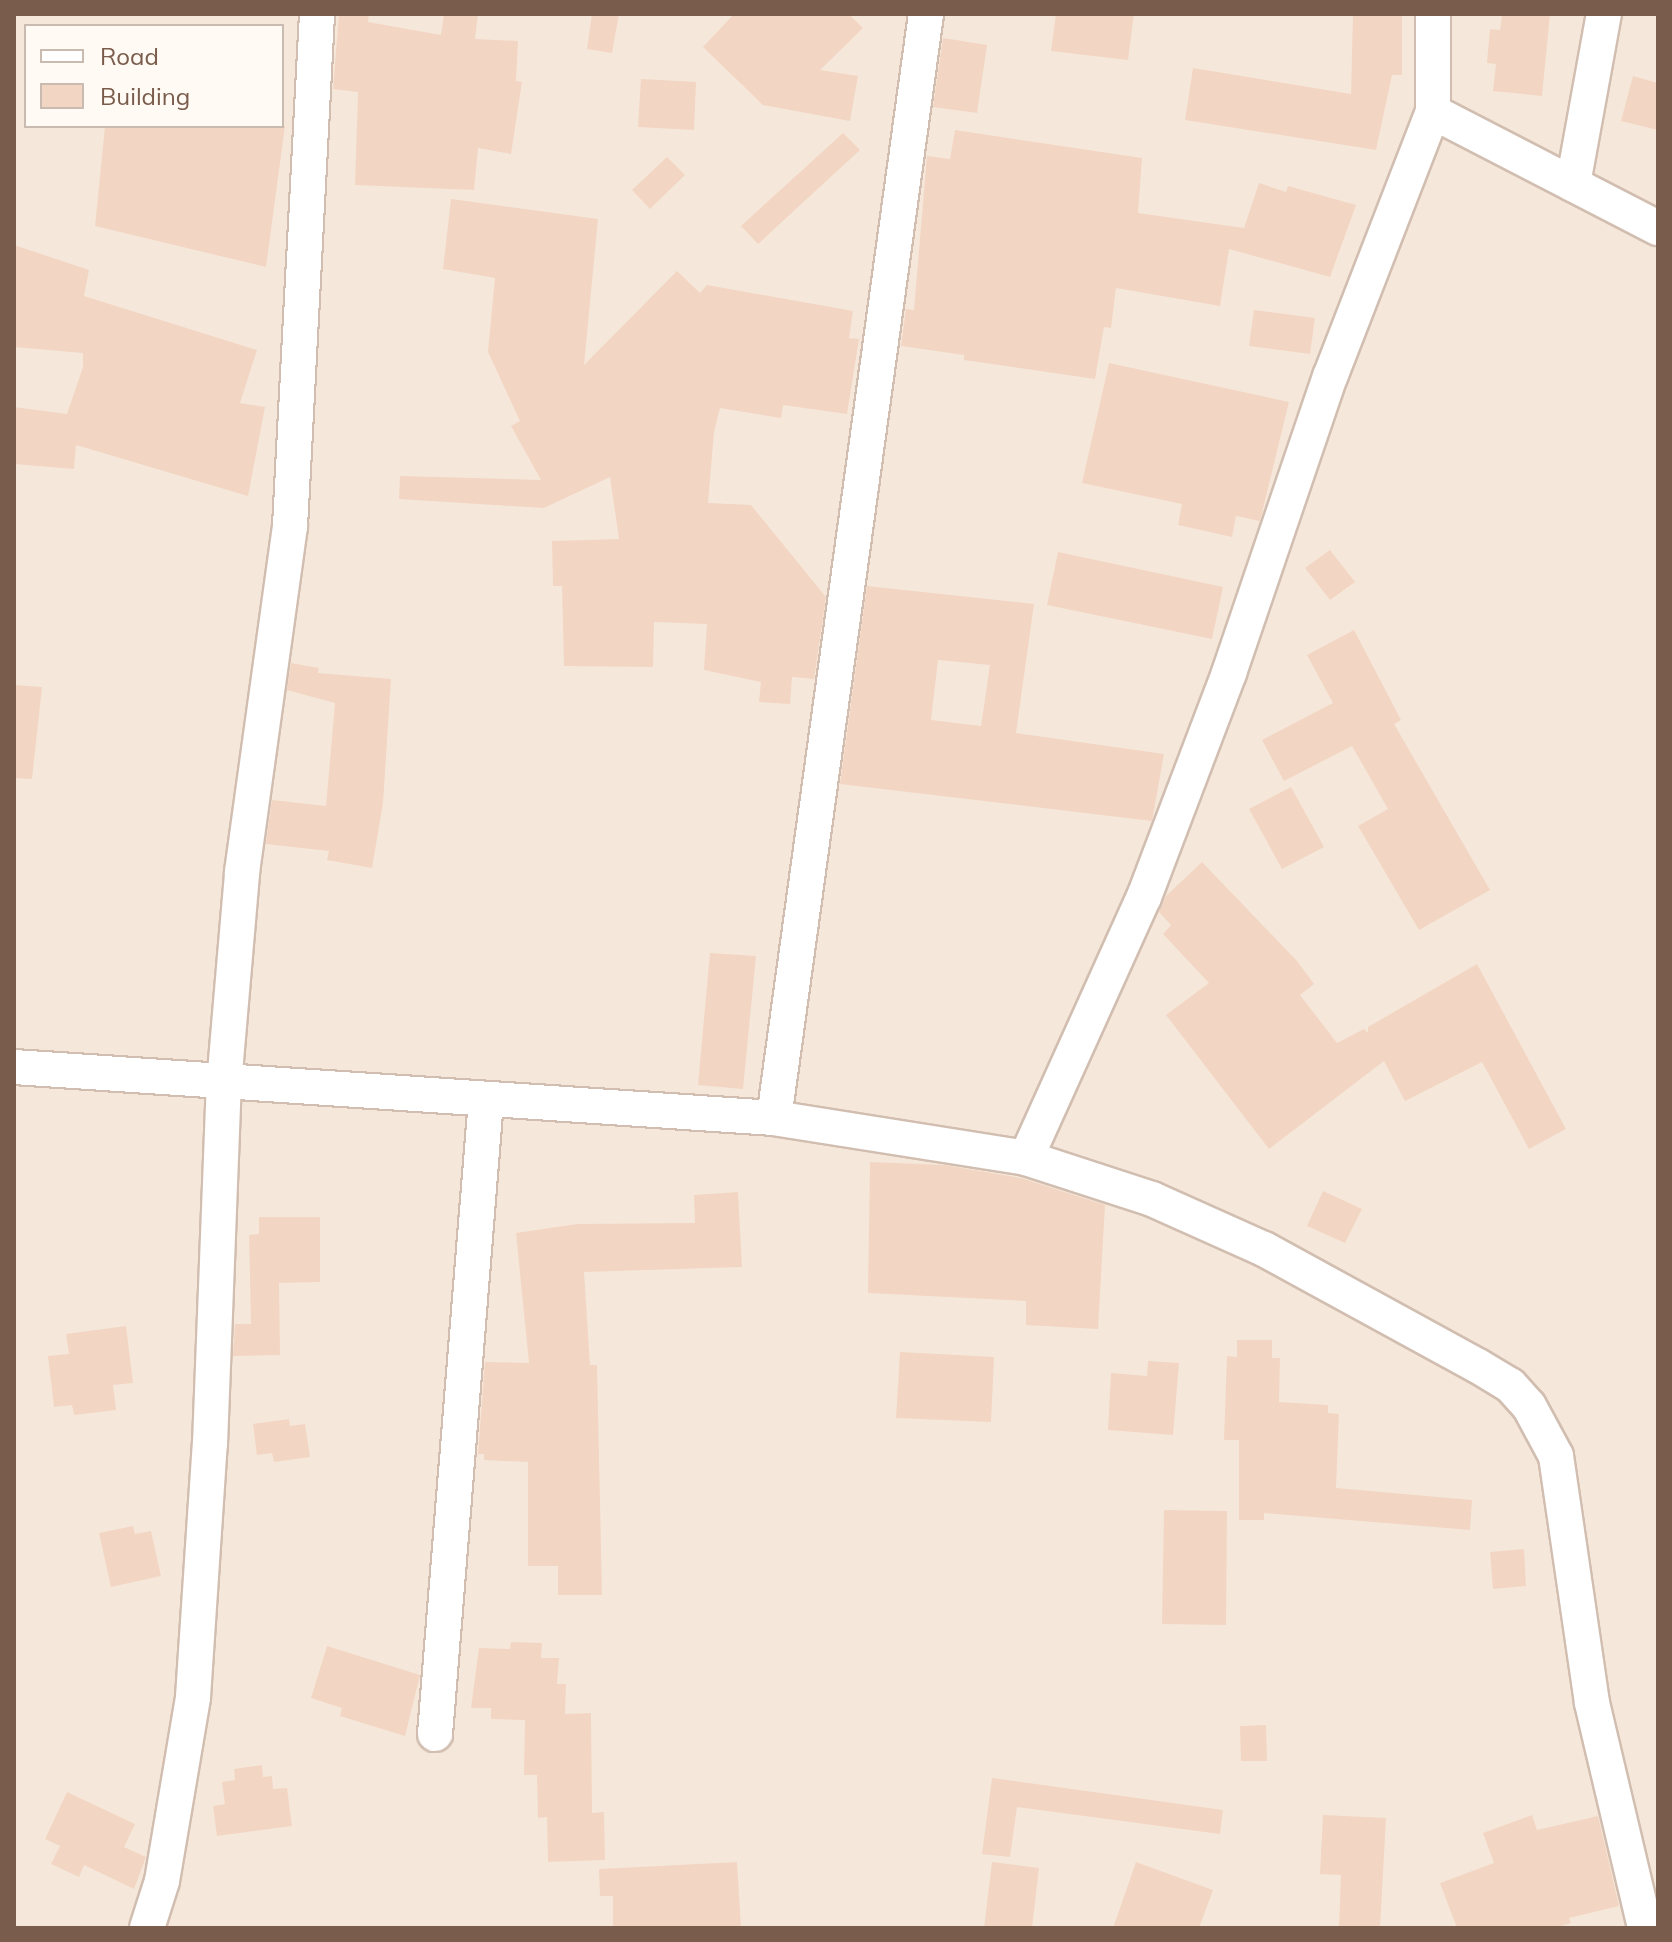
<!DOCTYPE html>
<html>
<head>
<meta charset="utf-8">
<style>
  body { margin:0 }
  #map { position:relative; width:1672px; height:1942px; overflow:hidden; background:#fdf6ec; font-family:Mulish,sans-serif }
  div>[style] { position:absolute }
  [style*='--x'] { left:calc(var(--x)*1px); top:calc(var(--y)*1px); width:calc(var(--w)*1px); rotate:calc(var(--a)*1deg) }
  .residential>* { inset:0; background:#f5e8da }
  .building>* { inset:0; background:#f3d5c3 }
  .roads { filter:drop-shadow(2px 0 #d1beb0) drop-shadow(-2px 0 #d1beb0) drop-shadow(0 2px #d1beb0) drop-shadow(0 -2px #d1beb0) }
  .street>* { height:34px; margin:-17px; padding:0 17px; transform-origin:17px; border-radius:17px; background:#fff }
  span { translate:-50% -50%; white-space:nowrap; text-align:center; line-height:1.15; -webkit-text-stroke:7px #fffaf3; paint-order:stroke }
  .frame { position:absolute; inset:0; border:16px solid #7a5c4d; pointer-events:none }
  .legend { position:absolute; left:24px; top:24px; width:260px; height:104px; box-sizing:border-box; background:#fffaf3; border:2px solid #cabbb1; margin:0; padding:10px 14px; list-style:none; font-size:24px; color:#7a5c4d }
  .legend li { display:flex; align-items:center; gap:16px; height:40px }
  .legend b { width:40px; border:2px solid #cabbb1 }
</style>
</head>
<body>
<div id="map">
  <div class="residential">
    <div style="clip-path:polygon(evenodd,14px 14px,1658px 14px,1658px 1928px,14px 1928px,14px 14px,26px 26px,282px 26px,282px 126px,26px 126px,26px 26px)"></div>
  </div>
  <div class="building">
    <div style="clip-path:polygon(339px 14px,369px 14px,368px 22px,441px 35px,444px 14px,478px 14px,475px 39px,518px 41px,516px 81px,522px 82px,511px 154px,478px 148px,474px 190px,355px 185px,358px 92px,333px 89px)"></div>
    <div style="clip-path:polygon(592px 14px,619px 14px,612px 53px,587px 49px)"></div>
    <div style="clip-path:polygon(734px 14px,849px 14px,863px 28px,820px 70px,858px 76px,850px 121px,763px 105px,703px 47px)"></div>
    <div style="clip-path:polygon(1056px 14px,1134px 14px,1128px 60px,1051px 51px)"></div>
    <div style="clip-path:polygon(1353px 14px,1402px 14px,1402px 75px,1392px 75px,1376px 150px,1185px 120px,1193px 68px,1351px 94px)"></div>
    <div style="clip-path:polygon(1502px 14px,1550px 14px,1542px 96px,1493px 91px,1496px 64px,1487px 63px,1490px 29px,1500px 30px)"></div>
    <div style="clip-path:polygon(943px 38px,987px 45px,977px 113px,933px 107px)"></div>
    <div style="clip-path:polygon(1633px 76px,1658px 83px,1658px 130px,1621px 121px)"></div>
    <div style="clip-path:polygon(641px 79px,696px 82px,694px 130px,638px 127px)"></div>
    <div style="clip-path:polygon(105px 126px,285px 126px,266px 267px,95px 226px)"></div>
    <div style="clip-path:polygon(955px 130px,1142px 158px,1138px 213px,1244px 228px,1259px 183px,1286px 192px,1288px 186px,1356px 205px,1330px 277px,1229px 249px,1220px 306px,1116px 288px,1111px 328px,1104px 327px,1095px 379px,964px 360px,964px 355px,901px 346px,906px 309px,914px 310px,927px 156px,950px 159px)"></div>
    <div style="clip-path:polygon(843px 133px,860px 150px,758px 244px,741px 226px)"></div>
    <div style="clip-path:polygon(667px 157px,685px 175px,650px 209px,632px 190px)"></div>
    <div style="clip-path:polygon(451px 199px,598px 219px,584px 365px,677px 271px,700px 293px,707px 285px,853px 311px,849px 338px,859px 339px,847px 414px,783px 405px,781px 418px,720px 408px,714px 432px,708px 503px,751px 505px,826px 597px,814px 679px,792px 677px,790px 704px,759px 702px,761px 682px,704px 670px,707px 624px,654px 622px,653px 667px,564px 666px,562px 586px,553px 586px,552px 541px,619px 539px,610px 477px,544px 508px,399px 499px,400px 476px,541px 480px,511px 426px,520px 421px,488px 352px,495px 278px,443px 269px)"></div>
    <div style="clip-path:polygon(14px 245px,89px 270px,84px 296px,257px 350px,240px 403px,265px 407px,248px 496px,76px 445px,74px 469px,14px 464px,14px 407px,67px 414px,83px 367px,83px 353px,14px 347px)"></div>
    <div style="clip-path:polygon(1254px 310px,1315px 318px,1310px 354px,1249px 346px)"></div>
    <div style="clip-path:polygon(1109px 363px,1289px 402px,1260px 521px,1236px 516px,1232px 537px,1178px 525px,1182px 504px,1082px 483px)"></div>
    <div style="clip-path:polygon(1330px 550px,1355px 582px,1330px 600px,1305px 568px)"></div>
    <div style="clip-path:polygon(1058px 552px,1223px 587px,1212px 639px,1047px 605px)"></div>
    <div style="clip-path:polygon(evenodd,867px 586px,1034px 604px,1016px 733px,1164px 754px,1152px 821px,840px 784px,867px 586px,938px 660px,990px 665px,981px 726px,931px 720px,938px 660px)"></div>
    <div style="clip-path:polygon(1354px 630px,1401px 720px,1394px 724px,1490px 890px,1419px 930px,1358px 826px,1388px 809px,1352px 746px,1284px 781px,1262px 740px,1333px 703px,1307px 655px)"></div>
    <div style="clip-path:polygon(291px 663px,319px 668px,318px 673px,391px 679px,383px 803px,372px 868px,327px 860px,329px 851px,266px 844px,272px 800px,326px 806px,335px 703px,287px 690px)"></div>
    <div style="clip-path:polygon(14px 685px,42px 687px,32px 779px,14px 778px)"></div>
    <div style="clip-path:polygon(1291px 787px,1324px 847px,1282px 869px,1249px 809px)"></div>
    <div style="clip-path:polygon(1202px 862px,1297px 961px,1314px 984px,1300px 995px,1337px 1043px,1364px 1029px,1368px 1033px,1368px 1027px,1477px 964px,1566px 1129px,1529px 1149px,1482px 1062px,1405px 1101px,1384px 1061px,1269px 1149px,1166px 1015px,1209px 983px,1163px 934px,1171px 925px,1159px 912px,1166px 896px)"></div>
    <div style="clip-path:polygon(710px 953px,756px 956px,743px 1089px,698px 1085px)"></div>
    <div style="clip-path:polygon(870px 1162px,944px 1165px,1021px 1178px,1105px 1205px,1098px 1329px,1026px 1325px,1026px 1301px,868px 1293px)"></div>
    <div style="clip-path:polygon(1323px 1191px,1362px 1209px,1345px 1243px,1307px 1226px)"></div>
    <div style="clip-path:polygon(738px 1192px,742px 1267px,584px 1272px,590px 1365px,597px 1365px,602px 1595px,558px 1595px,558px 1566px,528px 1566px,528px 1462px,484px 1460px,484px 1454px,478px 1454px,485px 1362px,529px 1363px,516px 1233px,577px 1224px,695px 1223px,694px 1195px)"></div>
    <div style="clip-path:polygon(259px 1217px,320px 1217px,320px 1282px,279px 1283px,280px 1355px,233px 1356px,235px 1324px,251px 1324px,249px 1235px,259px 1234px)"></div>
    <div style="clip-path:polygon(126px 1326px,133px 1383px,113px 1385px,116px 1410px,74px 1415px,72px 1405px,54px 1407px,48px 1356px,69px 1354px,66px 1334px)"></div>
    <div style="clip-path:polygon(1237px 1340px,1272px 1340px,1272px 1358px,1280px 1358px,1279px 1402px,1328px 1405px,1328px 1413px,1339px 1414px,1336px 1488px,1472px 1500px,1470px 1530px,1264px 1513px,1264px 1520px,1239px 1520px,1239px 1440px,1224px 1440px,1227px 1356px,1237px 1357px)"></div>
    <div style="clip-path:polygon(900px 1352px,994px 1357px,991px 1422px,896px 1418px)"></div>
    <div style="clip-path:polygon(1148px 1361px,1179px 1363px,1173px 1435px,1108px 1430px,1111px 1373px,1147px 1376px)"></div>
    <div style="clip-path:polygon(289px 1419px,290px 1426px,305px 1424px,310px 1457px,274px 1462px,272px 1453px,257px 1455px,253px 1424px)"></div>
    <div style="clip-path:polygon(1164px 1510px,1227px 1511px,1226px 1625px,1162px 1624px)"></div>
    <div style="clip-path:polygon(133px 1526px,135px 1534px,151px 1531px,161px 1576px,111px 1587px,99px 1533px)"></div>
    <div style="clip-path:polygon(1524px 1549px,1526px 1586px,1493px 1589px,1490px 1552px)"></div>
    <div style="clip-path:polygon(511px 1642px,542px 1643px,541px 1658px,559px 1658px,557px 1684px,566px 1684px,565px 1714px,591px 1713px,592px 1813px,604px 1812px,605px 1860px,548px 1862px,547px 1817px,538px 1818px,537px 1775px,524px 1775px,525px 1720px,491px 1719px,491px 1708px,471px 1708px,479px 1648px,510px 1649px)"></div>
    <div style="clip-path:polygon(327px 1646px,420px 1675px,405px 1736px,340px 1716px,342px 1708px,311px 1698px)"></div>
    <div style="clip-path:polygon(1266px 1725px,1267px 1761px,1241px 1761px,1240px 1726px)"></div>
    <div style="clip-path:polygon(262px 1765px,263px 1777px,272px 1776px,273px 1789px,287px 1788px,292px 1826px,217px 1836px,213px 1806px,225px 1804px,222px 1782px,235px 1780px,234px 1769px)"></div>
    <div style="clip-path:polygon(992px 1778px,1223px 1810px,1220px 1834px,1017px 1807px,1010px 1857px,982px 1854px)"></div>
    <div style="clip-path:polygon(67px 1792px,135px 1824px,124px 1847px,146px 1857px,134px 1889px,84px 1865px,79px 1877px,51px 1864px,60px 1846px,45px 1839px)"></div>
    <div style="clip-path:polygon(1323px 1815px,1386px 1818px,1380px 1928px,1339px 1928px,1341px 1875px,1320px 1874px)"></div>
    <div style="clip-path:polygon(1532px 1815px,1537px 1830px,1598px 1816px,1619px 1906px,1569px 1918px,1571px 1923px,1556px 1928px,1457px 1928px,1440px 1883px,1494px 1863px,1483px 1833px)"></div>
    <div style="clip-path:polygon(737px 1862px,741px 1928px,613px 1928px,613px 1896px,600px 1896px,599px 1869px)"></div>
    <div style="clip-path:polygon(992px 1862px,1039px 1868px,1032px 1928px,984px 1928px)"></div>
    <div style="clip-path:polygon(1136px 1862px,1213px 1890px,1199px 1928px,1113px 1928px)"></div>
  </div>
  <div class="roads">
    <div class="street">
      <div style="--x:1433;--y:112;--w:253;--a:27.3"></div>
      <div style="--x:1573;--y:184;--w:173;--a:-79.7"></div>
      <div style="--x:14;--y:1067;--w:762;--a:3.84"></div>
      <div style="--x:774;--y:1118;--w:255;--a:9"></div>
      <div style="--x:1026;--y:1158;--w:133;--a:18"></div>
      <div style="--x:1152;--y:1199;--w:123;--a:24.1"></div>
      <div style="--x:1264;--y:1249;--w:244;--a:28.7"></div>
      <div style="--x:1478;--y:1366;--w:37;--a:31"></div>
      <div style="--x:1510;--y:1385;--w:28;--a:48"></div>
      <div style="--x:1529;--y:1406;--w:57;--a:61.6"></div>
      <div style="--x:1556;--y:1456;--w:250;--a:81.7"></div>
      <div style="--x:1592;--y:1703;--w:231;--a:76.7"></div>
      <div style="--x:774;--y:1118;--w:1114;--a:-82.16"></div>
      <div style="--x:1026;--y:1158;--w:286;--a:-65.7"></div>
      <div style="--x:1144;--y:897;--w:240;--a:-69.2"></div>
      <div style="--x:1229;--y:673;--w:313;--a:-71.2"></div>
      <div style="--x:1330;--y:377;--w:284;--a:-68.8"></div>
      <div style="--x:1433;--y:112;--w:98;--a:-90"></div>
      <div style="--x:435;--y:1734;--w:636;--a:-85.4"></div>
      <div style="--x:147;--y:1928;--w:49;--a:-72.3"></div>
      <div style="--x:162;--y:1881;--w:187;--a:-80.4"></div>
      <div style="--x:193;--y:1697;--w:254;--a:-86.2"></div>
      <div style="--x:210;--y:1444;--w:360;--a:-87.8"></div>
      <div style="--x:224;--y:1084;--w:213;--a:-85.1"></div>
      <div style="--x:242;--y:872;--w:349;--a:-82.1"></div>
      <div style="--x:290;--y:526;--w:513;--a:-86.98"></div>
    </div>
  </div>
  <div class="frame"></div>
  <ul class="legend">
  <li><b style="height:10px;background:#fff"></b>Road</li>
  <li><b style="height:22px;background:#f3d5c3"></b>Building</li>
  </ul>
</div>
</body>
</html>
